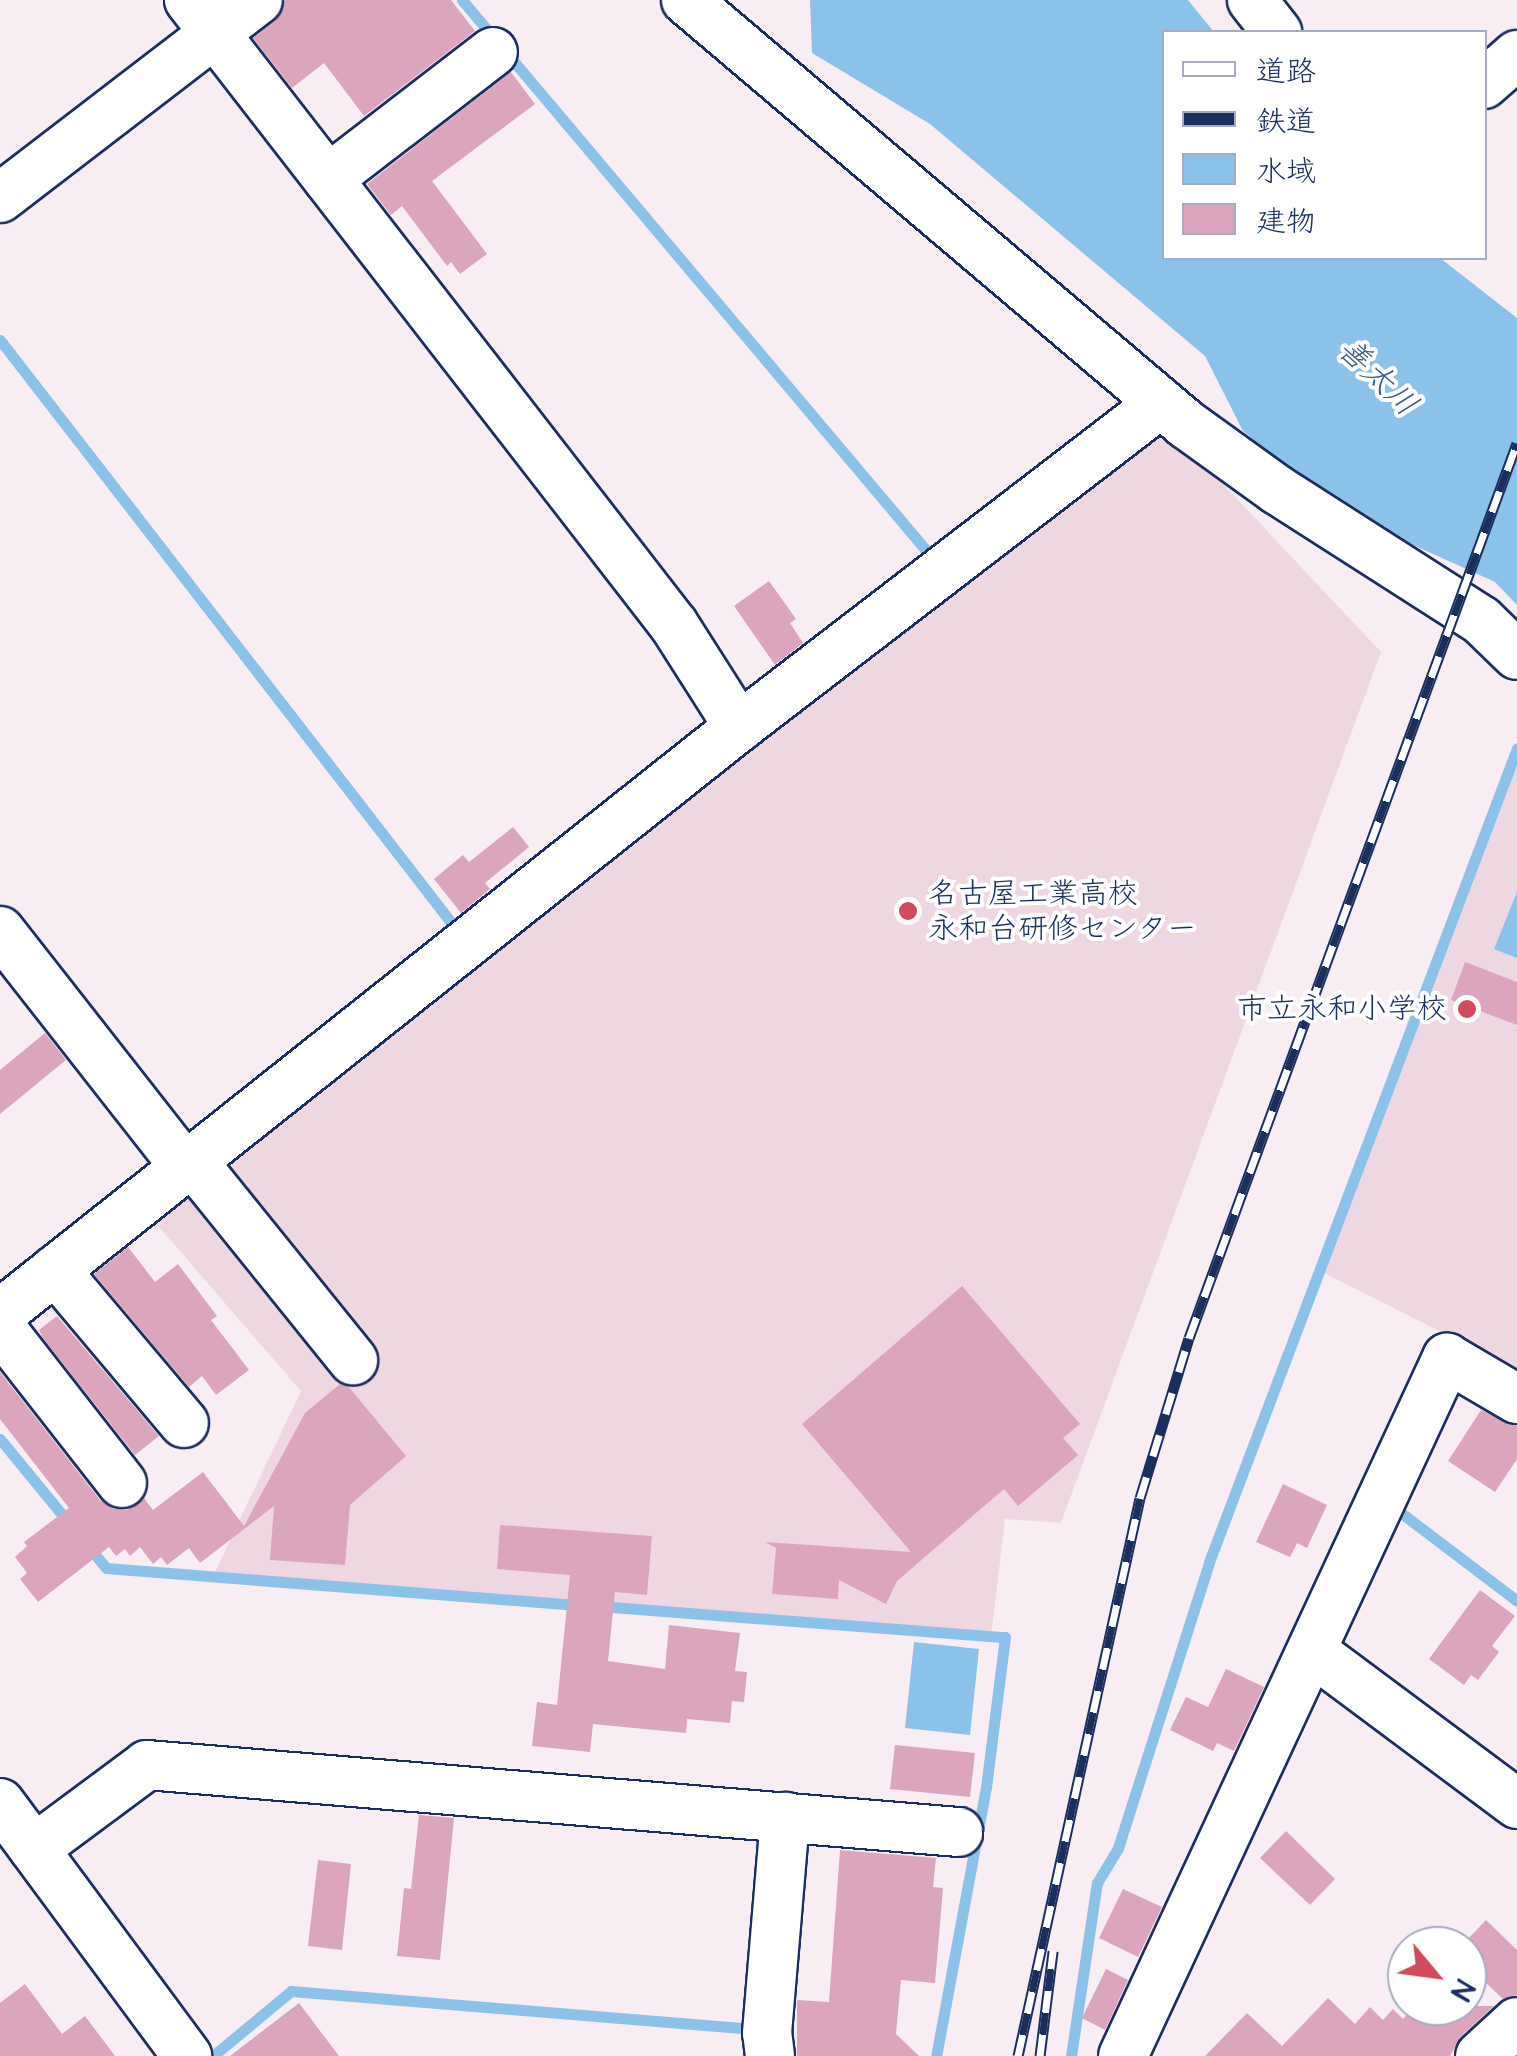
<!DOCTYPE html>
<html>
<head>
<meta charset="utf-8">
<style>
  body { margin:0 }
  #map { position:relative; width:1517px; height:2056px; overflow:hidden; background:#f8edf2; font-family:"Architects Daughter","Klee One",sans-serif }
  div>[style] { position:absolute }
  [style*='--x'] { left:calc(var(--x)*1px); top:calc(var(--y)*1px); width:calc(var(--w)*1px); rotate:calc(var(--a)*1deg) }
  .built>* { inset:0; background:#efd7e2 }
  .water>* { inset:0; background:#8bc2e9 }
  .stream>* { height:11px; margin:-5.5px; padding:0 5.5px; transform-origin:5.5px; border-radius:5.5px; background:#8bc2e9 }
  .building>* { inset:0; background:#dba5bd }
  .roads { filter:drop-shadow(2px 0 #1b2f5e) drop-shadow(-2px 0 #1b2f5e) drop-shadow(0 2px #1b2f5e) drop-shadow(0 -2px #1b2f5e) }
  .minor>* { height:48px; margin:-24px; padding:0 24px; transform-origin:24px; border-radius:24px; background:#fff }
  .rail>* { height:11px; margin-top:-5.5px; transform-origin:0; background:repeating-linear-gradient(90deg,#fff 0 22px,#1b2f5e 0 44px); box-sizing:border-box; border-block:2px solid #1b2f5e }
  .dots>* { width:28px; height:28px; translate:-50% -50%; box-sizing:border-box; border:5px solid #fff; border-radius:50% }
  span { translate:-50% -50%; white-space:nowrap; text-align:center; line-height:1.15; -webkit-text-stroke:8px #fff; paint-order:stroke }
  .poi-label { font-size:30px; color:#1b2f5e }
  .left { translate:0 -50%; text-align:left }
  .right { translate:-100% -50%; text-align:right }
  .water-label { font-size:32px; color:#3d5b88; font-style:italic }
  .legend { position:absolute; left:1162px; top:30px; width:325px; height:230px; box-sizing:border-box; background:#fff; border:2px solid #a4acbf; margin:0; padding:12px 18px; list-style:none; font-size:30px; color:#1b2f5e }
  .legend li { display:flex; align-items:center; gap:20px; height:50px }
  .legend b { width:50px; border:2px solid #a4acbf }
  .north { position:absolute; left:1387px; top:1926px; width:100px; height:100px; box-sizing:border-box; background:#fff; border:2px solid #a4acbf; border-radius:50%; rotate:119deg; font-size:28px; font-weight:700; line-height:40px; text-align:center; color:#1b2f5e }
  .north::after { content:''; display:block; margin:auto; width:35px; height:45px; background:#d1495b; clip-path:polygon(50% 0,100% 100%,50% 72%,0 100%) }
</style>
</head>
<body>
<div id="map">
  <div class="built">
    <div style="clip-path:polygon(1158px 415px,1381px 652px,1061px 1523px,1005px 1519px,991px 1637px,213px 1576px,301px 1391px,147px 1213px)"></div>
    <div style="clip-path:polygon(1517px 748px,1517px 1381px,1451px 1337px,1318px 1270px)"></div>
  </div>
  <div class="water">
    <div style="clip-path:polygon(810px 0,1188px 0,1214px 32px,1164px 32px,1164px 258px,1440px 258px,1517px 318px,1517px 605px,1495px 582px,1347px 515px,1243px 431px,1205px 356px,930px 124px,812px 53px)"></div>
    <div style="clip-path:polygon(1517px 892px,1517px 958px,1494px 949px)"></div>
    <div style="clip-path:polygon(914px 1642px,979px 1649px,970px 1735px,905px 1728px)"></div>
  </div>
  <div class="stream">
    <div style="--x:462;--y:0;--w:734;--a:49.86"></div>
    <div style="--x:0;--y:340;--w:746;--a:52.24"></div>
    <div style="--x:0;--y:1439;--w:109;--a:50.6"></div>
    <div style="--x:1392;--y:1506;--w:157;--a:37.2"></div>
    <div style="--x:87;--y:1545;--w:30;--a:50"></div>
    <div style="--x:106;--y:1568;--w:476;--a:4.5"></div>
    <div style="--x:599;--y:1606;--w:407;--a:4.4"></div>
    <div style="--x:1005;--y:1637;--w:151;--a:97.2"></div>
    <div style="--x:986;--y:1787;--w:274;--a:100.5"></div>
    <div style="--x:214;--y:2055;--w:100;--a:-39.7"></div>
    <div style="--x:291;--y:1991;--w:452;--a:4.7"></div>
    <div style="--x:1071;--y:2056;--w:175;--a:-81.5"></div>
    <div style="--x:1097;--y:1883;--w:41;--a:-59"></div>
    <div style="--x:1118;--y:1848;--w:300;--a:-72.3"></div>
    <div style="--x:1209;--y:1562;--w:870;--a:-69.27"></div>
  </div>
  <div class="building">
    <div style="clip-path:polygon(285px 0,451px 0,475px 31px,364px 116px,324px 63px,292px 88px,253px 38px,275px 21px)"></div>
    <div style="clip-path:polygon(511px 72px,535px 104px,432px 181px,487px 254px,460px 274px,451px 262px,447px 266px,402px 206px,391px 215px,367px 184px)"></div>
    <div style="clip-path:polygon(769px 581px,796px 619px,790px 623px,803px 643px,775px 665px,734px 606px)"></div>
    <div style="clip-path:polygon(513px 827px,529px 847px,485px 883px,490px 889px,461px 913px,434px 879px,463px 855px,469px 862px)"></div>
    <div style="clip-path:polygon(1465px 962px,1517px 982px,1517px 1025px,1451px 1000px)"></div>
    <div style="clip-path:polygon(45px 1033px,66px 1060px,0 1114px,0 1070px)"></div>
    <div style="clip-path:polygon(128px 1247px,155px 1282px,178px 1264px,217px 1316px,211px 1320px,249px 1370px,216px 1395px,202px 1376px,189px 1387px,94px 1274px)"></div>
    <div style="clip-path:polygon(962px 1286px,1080px 1424px,1063px 1438px,1078px 1455px,1018px 1506px,1004px 1489px,897px 1581px,886px 1604px,839px 1580px,838px 1599px,772px 1594px,776px 1548px,765px 1542px,911px 1552px,802px 1424px)"></div>
    <div style="clip-path:polygon(57px 1316px,159px 1436px,135px 1455px,43px 1338px,39px 1330px)"></div>
    <div style="clip-path:polygon(0 1372px,100px 1500px,113px 1509px,127px 1510px,144px 1498px,153px 1510px,203px 1472px,244px 1526px,305px 1413px,340px 1384px,348px 1386px,406px 1456px,350px 1505px,345px 1565px,270px 1560px,274px 1506px,200px 1563px,189px 1548px,167px 1565px,161px 1557px,153px 1564px,140px 1547px,130px 1556px,125px 1549px,116px 1556px,109px 1547px,38px 1602px,20px 1579px,27px 1573px,15px 1557px,27px 1546px,24px 1542px,69px 1508px,0 1419px)"></div>
    <div style="clip-path:polygon(1481px 1410px,1517px 1426px,1517px 1459px,1495px 1492px,1448px 1461px)"></div>
    <div style="clip-path:polygon(1283px 1484px,1327px 1505px,1307px 1548px,1297px 1543px,1290px 1557px,1256px 1542px)"></div>
    <div style="clip-path:polygon(500px 1525px,652px 1536px,647px 1595px,615px 1592px,608px 1661px,665px 1669px,669px 1625px,740px 1633px,735px 1671px,747px 1672px,744px 1702px,732px 1701px,730px 1723px,687px 1719px,686px 1733px,593px 1724px,590px 1752px,532px 1746px,537px 1702px,557px 1705px,570px 1575px,497px 1569px)"></div>
    <div style="clip-path:polygon(1480px 1590px,1515px 1616px,1492px 1646px,1499px 1652px,1478px 1680px,1471px 1675px,1464px 1685px,1429px 1659px)"></div>
    <div style="clip-path:polygon(1226px 1669px,1264px 1687px,1234px 1751px,1217px 1743px,1213px 1751px,1170px 1730px,1186px 1697px,1208px 1707px)"></div>
    <div style="clip-path:polygon(895px 1745px,975px 1753px,970px 1797px,890px 1789px)"></div>
    <div style="clip-path:polygon(419px 1815px,454px 1818px,440px 1960px,397px 1956px,404px 1888px,411px 1889px)"></div>
    <div style="clip-path:polygon(1286px 1831px,1335px 1879px,1310px 1905px,1260px 1858px)"></div>
    <div style="clip-path:polygon(840px 1850px,936px 1858px,933px 1887px,943px 1888px,935px 1983px,901px 1980px,896px 2034px,919px 2056px,797px 2056px,797px 2000px,829px 2002px)"></div>
    <div style="clip-path:polygon(318px 1860px,351px 1864px,342px 1950px,308px 1946px)"></div>
    <div style="clip-path:polygon(1123px 1889px,1162px 1907px,1138px 1957px,1099px 1938px)"></div>
    <div style="clip-path:polygon(1486px 1920px,1517px 1950px,1517px 1995px,1503px 1999px,1467px 1965px,1467px 1940px)"></div>
    <div style="clip-path:polygon(1106px 1969px,1128px 1980px,1105px 2030px,1082px 2018px)"></div>
    <div style="clip-path:polygon(25px 1984px,62px 2034px,85px 2016px,115px 2056px,0 2056px,0 2003px)"></div>
    <div style="clip-path:polygon(1328px 1998px,1355px 2024px,1370px 2007px,1383px 2020px,1393px 2009px,1403px 2019px,1415px 2006px,1494px 2006px,1461px 2036px,1450px 2056px,1205px 2056px,1247px 2013px,1282px 2046px)"></div>
    <div style="clip-path:polygon(299px 2003px,339px 2056px,230px 2056px)"></div>
  </div>
  <div class="roads">
    <div class="minor">
      <div style="--x:189;--y:0;--w:791;--a:52.19"></div>
      <div style="--x:674;--y:625;--w:121;--a:57.5"></div>
      <div style="--x:686;--y:0;--w:656;--a:40.3"></div>
      <div style="--x:1186;--y:424;--w:111;--a:35.8"></div>
      <div style="--x:1276;--y:489;--w:243;--a:32.6"></div>
      <div style="--x:1481;--y:620;--w:50;--a:44.2"></div>
      <div style="--x:1252;--y:0;--w:41;--a:52"></div>
      <div style="--x:1484;--y:84;--w:44;--a:-41.3"></div>
      <div style="--x:328;--y:179;--w:208;--a:-37.6"></div>
      <div style="--x:0;--y:198;--w:325;--a:-37.5"></div>
      <div style="--x:0;--y:931;--w:301;--a:51.9"></div>
      <div style="--x:193;--y:1162;--w:255;--a:51.1"></div>
      <div style="--x:55;--y:1270;--w:200;--a:49.9"></div>
      <div style="--x:0;--y:1314;--w:944;--a:-38.46"></div>
      <div style="--x:739;--y:727;--w:532;--a:-37.52"></div>
      <div style="--x:0;--y:1327;--w:198;--a:52"></div>
      <div style="--x:1312;--y:1651;--w:256;--a:36.7"></div>
      <div style="--x:0;--y:1803;--w:315;--a:53.5"></div>
      <div style="--x:34;--y:1849;--w:141;--a:-36.6"></div>
      <div style="--x:147;--y:1765;--w:814;--a:4.72"></div>
      <div style="--x:770;--y:2056;--w:23;--a:-97"></div>
      <div style="--x:767;--y:2033;--w:217;--a:-85.2"></div>
      <div style="--x:1123;--y:2056;--w:770;--a:-65.1"></div>
      <div style="--x:1447;--y:1358;--w:81;--a:30.4"></div>
      <div style="--x:1480;--y:2056;--w:50;--a:-42.6"></div>
    </div>
  </div>
  <div class="rail">
    <div style="--x:1018;--y:2056;--w:571;--a:-77.67"></div>
    <div style="--x:1140;--y:1498;--w:167;--a:-73"></div>
    <div style="--x:1189;--y:1338;--w:953;--a:-69.87"></div>
    <div style="--x:1040;--y:2056;--w:106;--a:-82.9"></div>
  </div>
  <div class="dots">
    <div style="left:908px;top:911px;background:#d1495b"></div>
    <div style="left:1467px;top:1009px;background:#d1495b"></div>
  </div>
  <div class="poi-label">
    <span class="left" style="left:928px;top:911px">名古屋工業高校<br>永和台研修センター</span>
    <span class="right" style="left:1447px;top:1009px">市立永和小学校</span>
  </div>
  <div class="water-label">
    <span style="left:1377px;top:378px;rotate:44deg">善太川</span>
  </div>
  <ul class="legend">
  <li><b style="height:12px;background:#fff"></b>道路</li>
  <li><b style="height:12px;background:#1b2f5e"></b>鉄道</li>
  <li><b style="height:28px;background:#8bc2e9"></b>水域</li>
  <li><b style="height:28px;background:#dba5bd"></b>建物</li>
  </ul>
  <div class="north">N</div>
</div>
</body>
</html>
